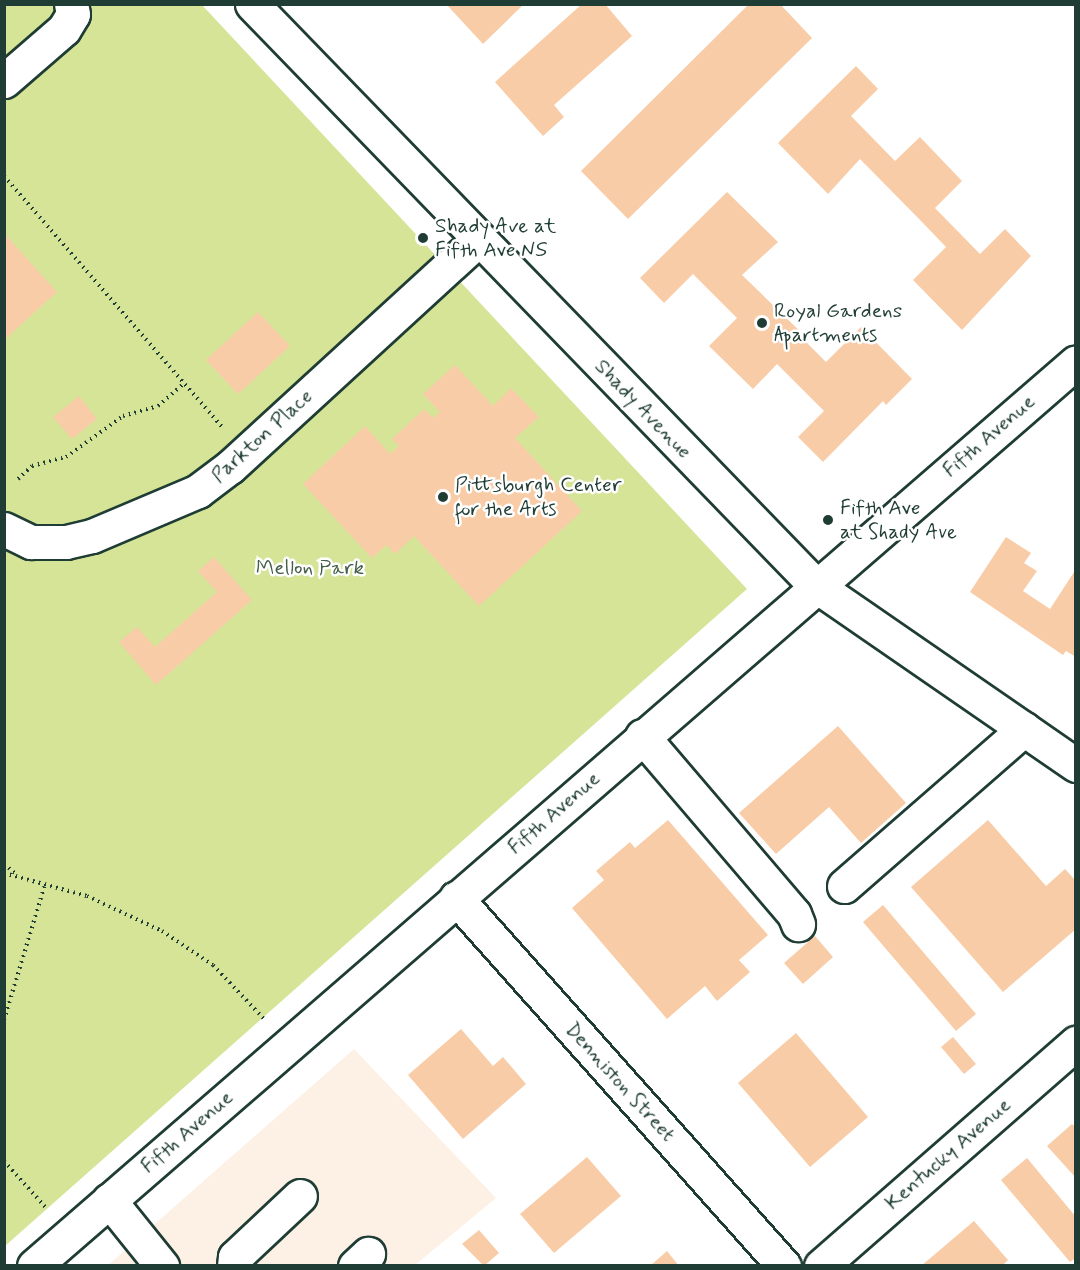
<!DOCTYPE html>
<html>
<head>
<meta charset="utf-8">
<style>
  body { margin:0 }
  #map { position:relative; width:1080px; height:1270px; overflow:hidden; background:#fff; font-family:Mynerve,sans-serif }
  div>[style] { position:absolute }
  [style*='--x'] { left:calc(var(--x)*1px); top:calc(var(--y)*1px); width:calc(var(--w)*1px); rotate:calc(var(--a)*1deg) }
  .built>* { inset:0; background:#fdf0e5 }
  .green>* { inset:0; background:#d6e497 }
  .building>* { inset:0; background:#f8cca7 }
  .path>* { height:4px; margin-top:-2px; transform-origin:0; background:repeating-linear-gradient(90deg,#1f3d34 0 1.5px,transparent 0 6px) }
  .roads { filter:drop-shadow(2px 0 #1f3d34) drop-shadow(-2px 0 #1f3d34) drop-shadow(0 2px #1f3d34) drop-shadow(0 -2px #1f3d34) }
  .minor>* { height:33px; margin:-16.5px; padding:0 16.5px; transform-origin:16.5px; border-radius:16.5px; background:#fff }
  .major>* { height:33px; margin:-16.5px; padding:0 16.5px; transform-origin:16.5px; border-radius:16.5px; background:#fff }
  .highway>* { height:33px; margin:-16.5px; padding:0 16.5px; transform-origin:16.5px; border-radius:16.5px; background:#fff }
  .dots>* { width:16px; height:16px; translate:-50% -50%; box-sizing:border-box; border:3px solid #fff; border-radius:50% }
  span { translate:-50% -50%; white-space:nowrap; text-align:center; line-height:1.15; -webkit-text-stroke:5px #fff; paint-order:stroke }
  .poi-label { font-size:21px; color:#1f3d34 }
  .left { translate:0 -50%; text-align:left }
  .street-label { font-size:21px; color:#1f3d34 }
  .park-label { font-size:21px; color:#445e48 }
  .frame { position:absolute; inset:0; border:6px solid #1f3d34; pointer-events:none }
</style>
</head>
<body>
<div id="map">
  <div class="built">
    <div style="clip-path:polygon(354px 1049px,496px 1198px,415px 1265px,107px 1266px)"></div>
  </div>
  <div class="green">
    <div style="clip-path:polygon(5px 5px,202px 5px,747px 589px,5px 1246px)"></div>
  </div>
  <div class="building">
    <div style="clip-path:polygon(446px 4px,524px 4px,483px 44px)"></div>
    <div style="clip-path:polygon(582px 4px,605px 4px,632px 36px,554px 105px,564px 117px,543px 136px,495px 82px)"></div>
    <div style="clip-path:polygon(749px 4px,780px 4px,812px 38px,628px 219px,581px 171px)"></div>
    <div style="clip-path:polygon(856px 66px,878px 89px,851px 116px,895px 161px,920px 137px,962px 181px,935px 208px,980px 254px,1005px 229px,1031px 256px,962px 330px,913px 280px,946px 247px,923px 223px,860px 159px,828px 194px,778px 143px)"></div>
    <div style="clip-path:polygon(727px 192px,778px 242px,742px 275px,806px 337px,803px 339px,826px 362px,861px 327px,912px 379px,886px 405px,883px 401px,823px 462px,798px 437px,824px 411px,777px 364px,753px 389px,709px 346px,737px 318px,693px 274px,664px 303px,640px 278px)"></div>
    <div style="clip-path:polygon(4px 233px,57px 292px,4px 340px)"></div>
    <div style="clip-path:polygon(258px 312px,290px 346px,238px 394px,206px 360px)"></div>
    <div style="clip-path:polygon(455px 365px,493px 406px,511px 388px,539px 417px,515px 438px,582px 511px,479px 606px,414px 536px,395px 554px,386px 545px,372px 558px,303px 484px,365px 426px,390px 454px,399px 446px,392px 439px,424px 409px,433px 418px,440px 412px,423px 394px)"></div>
    <div style="clip-path:polygon(79px 396px,97px 419px,72px 439px,53px 417px)"></div>
    <div style="clip-path:polygon(1006px 537px,1031px 553px,1024px 563px,1037px 571px,1023px 591px,1050px 609px,1076px 569px,1076px 657px,1066px 651px,1063px 655px,970px 592px)"></div>
    <div style="clip-path:polygon(214px 557px,252px 600px,156px 685px,119px 642px,137px 627px,155px 647px,217px 592px,198px 571px)"></div>
    <div style="clip-path:polygon(838px 726px,906px 803px,861px 843px,829px 807px,776px 854px,739px 813px)"></div>
    <div style="clip-path:polygon(668px 820px,768px 935px,739px 960px,750px 972px,717px 1001px,705px 986px,667px 1019px,572px 908px,604px 880px,596px 871px,630px 842px,635px 848px)"></div>
    <div style="clip-path:polygon(988px 820px,1046px 886px,1065px 869px,1076px 881px,1076px 929px,1003px 992px,911px 887px)"></div>
    <div style="clip-path:polygon(883px 905px,976px 1014px,956px 1031px,863px 922px)"></div>
    <div style="clip-path:polygon(815px 936px,833px 957px,803px 984px,784px 963px)"></div>
    <div style="clip-path:polygon(461px 1029px,493px 1066px,503px 1057px,526px 1084px,463px 1139px,408px 1075px)"></div>
    <div style="clip-path:polygon(796px 1033px,868px 1117px,810px 1167px,738px 1083px)"></div>
    <div style="clip-path:polygon(953px 1037px,976px 1064px,964px 1074px,941px 1047px)"></div>
    <div style="clip-path:polygon(1072px 1124px,1076px 1128px,1076px 1178px,1047px 1146px)"></div>
    <div style="clip-path:polygon(587px 1157px,621px 1196px,554px 1253px,520px 1214px)"></div>
    <div style="clip-path:polygon(1027px 1158px,1076px 1217px,1076px 1258px,1070px 1262px,1001px 1180px)"></div>
    <div style="clip-path:polygon(974px 1221px,1008px 1260px,1002px 1266px,921px 1266px)"></div>
    <div style="clip-path:polygon(479px 1230px,499px 1253px,484px 1266px,462px 1244px)"></div>
    <div style="clip-path:polygon(667px 1251px,679px 1266px,650px 1266px)"></div>
  </div>
  <div class="path">
    <div style="--x:4;--y:176;--w:334;--a:49"></div>
    <div style="--x:18;--y:479;--w:19;--a:-43"></div>
    <div style="--x:32;--y:466;--w:35;--a:-15"></div>
    <div style="--x:66;--y:457;--w:70;--a:-35.7"></div>
    <div style="--x:123;--y:416;--w:36;--a:-16"></div>
    <div style="--x:158;--y:406;--w:35;--a:-41"></div>
    <div style="--x:4;--y:864;--w:17;--a:40"></div>
    <div style="--x:4;--y:873;--w:86;--a:15.5"></div>
    <div style="--x:87;--y:896;--w:83;--a:25"></div>
    <div style="--x:162;--y:931;--w:61;--a:33.7"></div>
    <div style="--x:213;--y:965;--w:76;--a:46.6"></div>
    <div style="--x:4;--y:1020;--w:142;--a:-73.2"></div>
    <div style="--x:4;--y:1161;--w:66;--a:48.1"></div>
  </div>
  <div class="roads">
    <div class="minor">
      <div style="--x:4;--y:81;--w:79;--a:-40.9"></div>
      <div style="--x:64;--y:29;--w:17;--a:-59"></div>
      <div style="--x:73;--y:14;--w:10;--a:-101"></div>
      <div style="--x:4;--y:529;--w:30;--a:26"></div>
      <div style="--x:31;--y:542;--w:35;--a:0"></div>
      <div style="--x:66;--y:542;--w:27;--a:-13"></div>
      <div style="--x:92;--y:536;--w:115;--a:-23"></div>
      <div style="--x:198;--y:491;--w:40;--a:-37"></div>
      <div style="--x:230;--y:467;--w:336;--a:-42.5"></div>
      <div style="--x:642;--y:736;--w:234;--a:49.5"></div>
      <div style="--x:794;--y:914;--w:11;--a:68"></div>
      <div style="--x:844;--y:886;--w:239;--a:-41.1"></div>
      <div style="--x:456;--y:898;--w:493;--a:48.3"></div>
      <div style="--x:109;--y:1200;--w:85;--a:51.2"></div>
      <div style="--x:234;--y:1266;--w:9;--a:-84"></div>
      <div style="--x:235;--y:1257;--w:89;--a:-43.2"></div>
      <div style="--x:355;--y:1266;--w:18;--a:-43"></div>
      <div style="--x:821;--y:1266;--w:339;--a:-41.2"></div>
    </div>
    <div class="major">
      <div style="--x:252;--y:4;--w:809;--a:45.9"></div>
      <div style="--x:815;--y:585;--w:317;--a:34.6"></div>
    </div>
    <div class="highway">
      <div style="--x:34;--y:1266;--w:1379;--a:-40.94"></div>
    </div>
  </div>
  <div class="dots">
    <div style="left:423px;top:238px;background:#1f3d34"></div>
    <div style="left:762px;top:323px;background:#1f3d34"></div>
    <div style="left:443px;top:497px;background:#1f3d34"></div>
    <div style="left:828px;top:520px;background:#1f3d34"></div>
  </div>
  <div class="poi-label">
    <span class="left" style="left:435px;top:238px">Shady Ave at<br>Fifth Ave NS</span>
    <span class="left" style="left:774px;top:323px">Royal Gardens<br>Apartments</span>
    <span class="left" style="left:455px;top:497px">Pittsburgh Center<br>for the Arts</span>
    <span class="left" style="left:840px;top:520px">Fifth Ave<br>at Shady Ave</span>
  </div>
  <div class="street-label">
    <span style="left:643px;top:409px;rotate:46deg">Shady Avenue</span>
    <span style="left:262px;top:436px;rotate:-42deg">Parkton Place</span>
    <span style="left:989px;top:436px;rotate:-41deg">Fifth Avenue</span>
    <span style="left:554px;top:813px;rotate:-41deg">Fifth Avenue</span>
    <span style="left:620px;top:1082px;rotate:48deg">Denniston Street</span>
    <span style="left:187px;top:1132px;rotate:-41deg">Fifth Avenue</span>
    <span style="left:948px;top:1154px;rotate:-41deg">Kentucky Avenue</span>
  </div>
  <div class="park-label">
    <span style="left:310px;top:568px">Mellon Park</span>
  </div>
  <div class="frame"></div>
</div>
</body>
</html>
